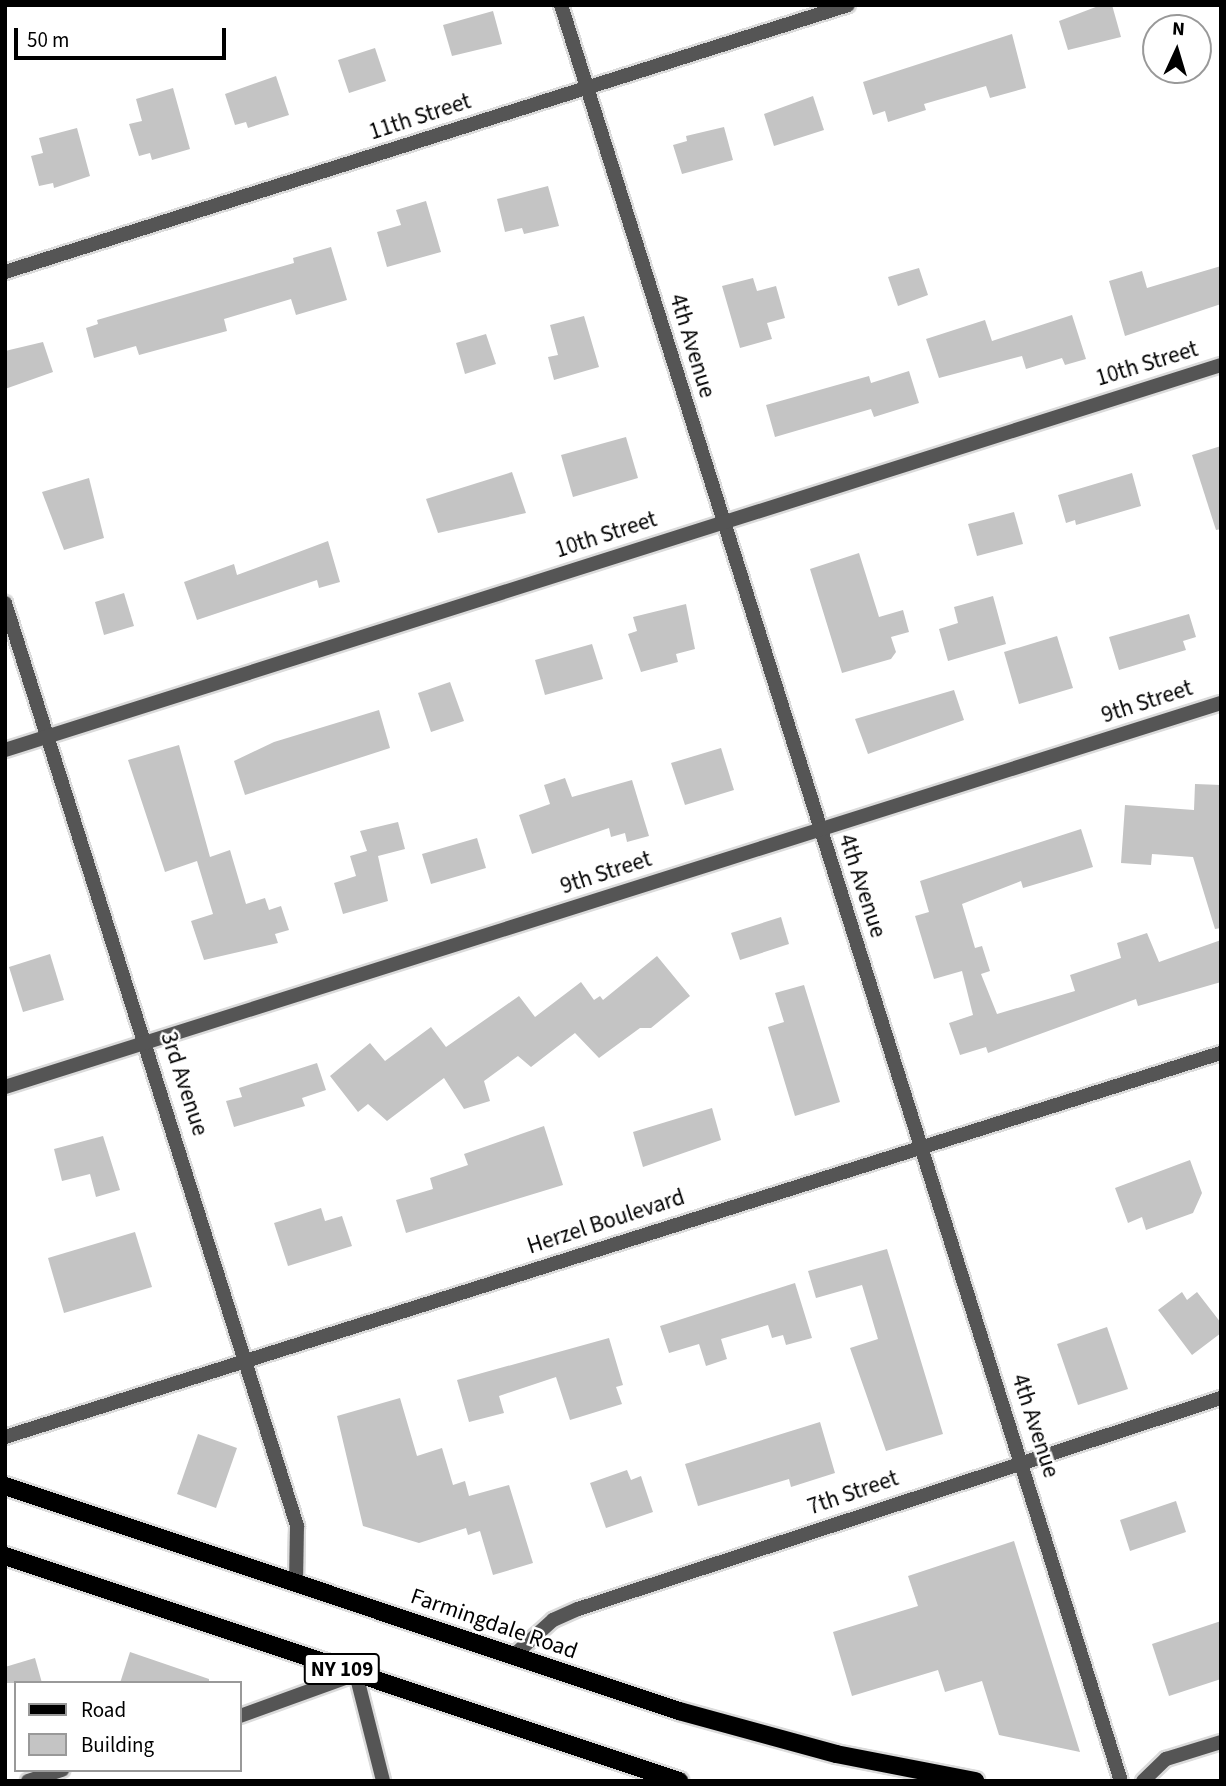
<!DOCTYPE html>
<html>
<head>
<meta charset="utf-8">
<style>
  body { margin:0 }
  #map { position:relative; width:1226px; height:1786px; overflow:hidden; background:#fff; font-family:"Source Sans 3",sans-serif }
  div>[style] { position:absolute }
  [style*='--x'] { left:calc(var(--x)*1px); top:calc(var(--y)*1px); width:calc(var(--w)*1px); rotate:calc(var(--a)*1deg) }
  .building>* { inset:0; background:#c4c4c4 }
  .roads { filter:drop-shadow(2px 0 #dbdbdb) drop-shadow(-2px 0 #dbdbdb) drop-shadow(0 2px #dbdbdb) drop-shadow(0 -2px #dbdbdb) }
  .minor>* { height:14px; margin:-7px; padding:0 7px; transform-origin:7px; border-radius:7px; background:#555 }
  .tertiary>* { height:14px; margin:-7px; padding:0 7px; transform-origin:7px; border-radius:7px; background:#555 }
  .primary>* { height:18px; margin:-9px; padding:0 9px; transform-origin:9px; border-radius:9px; background:#000 }
  span { translate:-50% -50%; white-space:nowrap; text-align:center; line-height:1.15; -webkit-text-stroke:5px #fff; paint-order:stroke }
  .shield-label span { padding:2px 5px; background:#fff; border:2px solid; border-radius:5px; -webkit-text-stroke-width:0 }
  .shield-label { font-size:21px; color:#000; font-weight:700 }
  .street-label { font-size:23px; color:#000 }
  .frame { position:absolute; inset:0; border:7px solid #000; pointer-events:none }
  .legend { position:absolute; left:14px; top:1681px; width:228px; height:91px; box-sizing:border-box; background:#fff; border:2px solid #999; margin:0; padding:9px 12px; list-style:none; font-size:21px; color:#000 }
  .legend li { display:flex; align-items:center; gap:14px; height:35px }
  .legend b { width:35px; border:2px solid #999 }
  .north { position:absolute; left:1142px; top:14px; width:70px; height:70px; box-sizing:border-box; background:#fff; border:2px solid #999; border-radius:50%; rotate:4deg; font-size:19px; font-weight:700; line-height:28px; text-align:center; color:#000 }
  .north::after { content:''; display:block; margin:auto; width:24px; height:32px; background:#000; clip-path:polygon(50% 0,100% 100%,50% 72%,0 100%) }
  .scale { position:absolute; left:14px; top:28px; width:212px; height:32px; box-sizing:border-box; border:4px solid #000; border-top:0; padding-left:9px; font-size:21px; line-height:24px; white-space:nowrap; color:#000; -webkit-text-stroke:5px #fff; paint-order:stroke }
</style>
</head>
<body>
<div id="map">
  <div class="building">
    <div style="clip-path:polygon(1101px 5px,1112px 5px,1121px 37px,1068px 50px,1059px 21px)"></div>
    <div style="clip-path:polygon(493px 11px,502px 44px,452px 56px,443px 25px)"></div>
    <div style="clip-path:polygon(1012px 34px,1026px 88px,990px 98px,986px 86px,924px 104px,926px 110px,888px 122px,885px 111px,873px 115px,863px 82px)"></div>
    <div style="clip-path:polygon(375px 48px,386px 81px,349px 93px,338px 60px)"></div>
    <div style="clip-path:polygon(276px 76px,289px 115px,248px 128px,246px 122px,235px 125px,225px 94px)"></div>
    <div style="clip-path:polygon(173px 88px,190px 149px,152px 160px,150px 153px,139px 156px,129px 124px,142px 121px,136px 99px)"></div>
    <div style="clip-path:polygon(813px 96px,824px 130px,774px 146px,764px 114px)"></div>
    <div style="clip-path:polygon(724px 127px,733px 160px,682px 174px,673px 145px,687px 141px,686px 136px)"></div>
    <div style="clip-path:polygon(77px 128px,90px 176px,54px 188px,53px 183px,39px 186px,31px 156px,43px 153px,39px 138px)"></div>
    <div style="clip-path:polygon(548px 186px,559px 226px,524px 234px,522px 228px,505px 232px,497px 199px)"></div>
    <div style="clip-path:polygon(426px 201px,441px 252px,387px 267px,377px 232px,401px 225px,396px 210px)"></div>
    <div style="clip-path:polygon(331px 247px,347px 300px,296px 315px,291px 299px,224px 319px,227px 331px,139px 355px,136px 346px,94px 358px,86px 328px,98px 324px,97px 320px,294px 263px,293px 258px)"></div>
    <div style="clip-path:polygon(1221px 266px,1221px 304px,1125px 336px,1109px 281px,1142px 271px,1147px 288px)"></div>
    <div style="clip-path:polygon(919px 268px,928px 295px,898px 306px,888px 277px)"></div>
    <div style="clip-path:polygon(753px 278px,757px 291px,776px 286px,785px 318px,767px 323px,772px 339px,740px 348px,722px 286px)"></div>
    <div style="clip-path:polygon(1072px 315px,1086px 359px,1065px 365px,1062px 358px,1026px 369px,1022px 356px,939px 378px,926px 339px,985px 320px,992px 341px)"></div>
    <div style="clip-path:polygon(584px 316px,599px 367px,554px 380px,548px 357px,558px 355px,550px 325px)"></div>
    <div style="clip-path:polygon(486px 334px,496px 364px,465px 374px,456px 343px)"></div>
    <div style="clip-path:polygon(43px 342px,53px 372px,5px 389px,5px 351px)"></div>
    <div style="clip-path:polygon(909px 371px,919px 403px,874px 417px,871px 409px,775px 437px,766px 405px,869px 376px,871px 383px)"></div>
    <div style="clip-path:polygon(626px 437px,638px 478px,573px 497px,561px 455px)"></div>
    <div style="clip-path:polygon(1221px 446px,1221px 529px,1216px 530px,1192px 455px)"></div>
    <div style="clip-path:polygon(512px 472px,526px 513px,438px 533px,426px 499px)"></div>
    <div style="clip-path:polygon(1132px 473px,1141px 506px,1076px 525px,1075px 520px,1066px 523px,1058px 495px)"></div>
    <div style="clip-path:polygon(89px 478px,104px 538px,64px 550px,42px 492px)"></div>
    <div style="clip-path:polygon(1014px 512px,1023px 544px,977px 556px,968px 524px)"></div>
    <div style="clip-path:polygon(328px 541px,340px 582px,319px 588px,317px 580px,197px 620px,184px 582px,234px 564px,237px 575px)"></div>
    <div style="clip-path:polygon(859px 553px,879px 617px,903px 610px,909px 632px,891px 637px,896px 652px,891px 659px,842px 673px,810px 569px)"></div>
    <div style="clip-path:polygon(124px 593px,134px 626px,104px 635px,95px 602px)"></div>
    <div style="clip-path:polygon(993px 596px,1006px 644px,948px 661px,939px 629px,958px 623px,954px 607px)"></div>
    <div style="clip-path:polygon(686px 604px,695px 649px,676px 654px,678px 662px,641px 672px,628px 634px,637px 631px,633px 617px)"></div>
    <div style="clip-path:polygon(1189px 614px,1196px 637px,1183px 641px,1186px 650px,1119px 670px,1109px 637px)"></div>
    <div style="clip-path:polygon(1057px 636px,1073px 688px,1019px 704px,1004px 652px)"></div>
    <div style="clip-path:polygon(592px 644px,603px 679px,545px 695px,535px 660px)"></div>
    <div style="clip-path:polygon(450px 682px,464px 721px,431px 732px,418px 693px)"></div>
    <div style="clip-path:polygon(954px 690px,964px 720px,868px 754px,855px 719px)"></div>
    <div style="clip-path:polygon(379px 710px,390px 748px,245px 795px,234px 761px,274px 742px)"></div>
    <div style="clip-path:polygon(179px 745px,210px 857px,230px 850px,246px 904px,265px 898px,269px 910px,281px 906px,289px 930px,275px 934px,278px 943px,204px 960px,191px 921px,213px 914px,197px 861px,165px 872px,128px 760px)"></div>
    <div style="clip-path:polygon(721px 748px,734px 790px,685px 805px,671px 763px)"></div>
    <div style="clip-path:polygon(565px 778px,572px 797px,632px 780px,649px 836px,627px 842px,625px 833px,611px 837px,609px 828px,532px 854px,519px 815px,550px 804px,544px 785px)"></div>
    <div style="clip-path:polygon(1195px 784px,1221px 785px,1221px 928px,1215px 929px,1193px 857px,1152px 854px,1151px 865px,1121px 863px,1125px 805px,1194px 810px)"></div>
    <div style="clip-path:polygon(398px 822px,405px 849px,378px 856px,388px 901px,343px 914px,334px 883px,356px 876px,350px 856px,367px 851px,360px 831px)"></div>
    <div style="clip-path:polygon(1081px 829px,1093px 867px,1023px 888px,1021px 881px,962px 904px,975px 948px,982px 946px,990px 971px,981px 974px,997px 1014px,1075px 991px,1070px 975px,1121px 958px,1117px 943px,1147px 933px,1159px 962px,1221px 940px,1221px 982px,1138px 1006px,1136px 999px,988px 1053px,986px 1047px,960px 1055px,949px 1023px,973px 1015px,962px 971px,934px 979px,915px 916px,929px 912px,920px 881px)"></div>
    <div style="clip-path:polygon(477px 838px,486px 868px,431px 884px,422px 854px)"></div>
    <div style="clip-path:polygon(781px 917px,789px 944px,740px 960px,731px 933px)"></div>
    <div style="clip-path:polygon(50px 954px,64px 1000px,23px 1012px,9px 967px)"></div>
    <div style="clip-path:polygon(657px 956px,690px 996px,651px 1028px,640px 1028px,599px 1058px,575px 1033px,531px 1067px,518px 1056px,484px 1081px,490px 1101px,464px 1109px,444px 1078px,387px 1121px,368px 1104px,358px 1112px,330px 1076px,370px 1043px,385px 1061px,431px 1027px,446px 1047px,519px 996px,535px 1017px,581px 982px,594px 1000px,600px 996px,603px 1000px)"></div>
    <div style="clip-path:polygon(804px 985px,840px 1102px,795px 1116px,768px 1027px,784px 1022px,775px 993px)"></div>
    <div style="clip-path:polygon(317px 1063px,326px 1090px,302px 1098px,305px 1106px,234px 1127px,226px 1101px,242px 1097px,239px 1088px)"></div>
    <div style="clip-path:polygon(712px 1108px,721px 1140px,643px 1167px,633px 1132px)"></div>
    <div style="clip-path:polygon(544px 1126px,563px 1185px,406px 1233px,396px 1200px,433px 1189px,430px 1178px,468px 1165px,464px 1154px)"></div>
    <div style="clip-path:polygon(103px 1136px,120px 1190px,96px 1197px,90px 1174px,62px 1181px,54px 1149px)"></div>
    <div style="clip-path:polygon(1190px 1160px,1202px 1193px,1193px 1213px,1146px 1230px,1142px 1217px,1128px 1223px,1115px 1188px)"></div>
    <div style="clip-path:polygon(321px 1208px,325px 1221px,342px 1216px,352px 1246px,288px 1266px,274px 1223px)"></div>
    <div style="clip-path:polygon(135px 1232px,152px 1287px,64px 1313px,48px 1258px)"></div>
    <div style="clip-path:polygon(887px 1249px,943px 1434px,886px 1451px,850px 1348px,878px 1339px,862px 1285px,816px 1298px,808px 1271px)"></div>
    <div style="clip-path:polygon(795px 1283px,812px 1338px,786px 1345px,783px 1335px,772px 1338px,768px 1325px,721px 1339px,727px 1359px,706px 1366px,699px 1344px,669px 1353px,660px 1326px)"></div>
    <div style="clip-path:polygon(1182px 1292px,1187px 1300px,1197px 1292px,1221px 1323px,1221px 1333px,1192px 1355px,1158px 1310px)"></div>
    <div style="clip-path:polygon(1107px 1327px,1128px 1389px,1078px 1405px,1057px 1344px)"></div>
    <div style="clip-path:polygon(609px 1338px,623px 1385px,616px 1387px,622px 1404px,570px 1420px,556px 1377px,499px 1396px,504px 1413px,469px 1422px,457px 1380px)"></div>
    <div style="clip-path:polygon(400px 1398px,417px 1456px,442px 1448px,453px 1485px,465px 1481px,469px 1496px,509px 1485px,533px 1563px,493px 1575px,480px 1531px,468px 1535px,466px 1528px,419px 1543px,363px 1526px,337px 1416px)"></div>
    <div style="clip-path:polygon(820px 1422px,835px 1473px,791px 1487px,789px 1479px,698px 1506px,685px 1464px)"></div>
    <div style="clip-path:polygon(198px 1434px,237px 1448px,216px 1508px,177px 1494px)"></div>
    <div style="clip-path:polygon(627px 1470px,631px 1480px,641px 1476px,653px 1512px,606px 1528px,590px 1483px)"></div>
    <div style="clip-path:polygon(1176px 1501px,1186px 1532px,1130px 1551px,1120px 1520px)"></div>
    <div style="clip-path:polygon(1014px 1541px,1080px 1752px,999px 1735px,982px 1681px,945px 1692px,938px 1670px,852px 1696px,833px 1632px,918px 1606px,908px 1576px)"></div>
    <div style="clip-path:polygon(1221px 1621px,1221px 1679px,1169px 1696px,1152px 1644px)"></div>
    <div style="clip-path:polygon(130px 1652px,209px 1679px,209px 1683px,120px 1683px)"></div>
    <div style="clip-path:polygon(35px 1658px,42px 1683px,5px 1683px,5px 1667px)"></div>
  </div>
  <div class="roads">
    <div class="minor">
      <div style="--x:561;--y:5;--w:1862;--a:72.5"></div>
      <div style="--x:5;--y:272;--w:884;--a:-17.57"></div>
      <div style="--x:5;--y:603;--w:968;--a:72.44"></div>
      <div style="--x:297;--y:1526;--w:57;--a:91"></div>
      <div style="--x:5;--y:750;--w:1275;--a:-17.57"></div>
      <div style="--x:5;--y:1087;--w:1275;--a:-17.53"></div>
      <div style="--x:513;--y:1656;--w:54;--a:-42"></div>
      <div style="--x:553;--y:1620;--w:27;--a:-24"></div>
      <div style="--x:578;--y:1609;--w:677;--a:-18.17"></div>
      <div style="--x:240;--y:1716;--w:123;--a:-19.9"></div>
      <div style="--x:356;--y:1674;--w:110;--a:75.8"></div>
      <div style="--x:28;--y:1781;--w:36;--a:-18"></div>
      <div style="--x:1143;--y:1781;--w:32;--a:-44"></div>
      <div style="--x:1166;--y:1759;--w:58;--a:-17.2"></div>
    </div>
    <div class="tertiary">
      <div style="--x:5;--y:1437;--w:1275;--a:-17.53"></div>
    </div>
    <div class="primary">
      <div style="--x:5;--y:1486;--w:711;--a:18.46"></div>
      <div style="--x:679;--y:1711;--w:163;--a:15.3"></div>
      <div style="--x:836;--y:1754;--w:142;--a:11"></div>
      <div style="--x:5;--y:1556;--w:711;--a:18.46"></div>
    </div>
  </div>
  <div class="shield-label">
    <span style="left:342px;top:1669px">NY 109</span>
  </div>
  <div class="street-label">
    <span style="left:420px;top:117px;rotate:-18deg">11th Street</span>
    <span style="left:692px;top:346px;rotate:73deg">4th Avenue</span>
    <span style="left:1147px;top:364px;rotate:-17deg">10th Street</span>
    <span style="left:606px;top:535px;rotate:-18deg">10th Street</span>
    <span style="left:1147px;top:702px;rotate:-18deg">9th Street</span>
    <span style="left:606px;top:873px;rotate:-18deg">9th Street</span>
    <span style="left:862px;top:886px;rotate:72deg">4th Avenue</span>
    <span style="left:184px;top:1084px;rotate:72deg">3rd Avenue</span>
    <span style="left:606px;top:1222px;rotate:-18deg">Herzel Boulevard</span>
    <span style="left:1035px;top:1426px;rotate:72deg">4th Avenue</span>
    <span style="left:853px;top:1493px;rotate:-19deg">7th Street</span>
    <span style="left:494px;top:1624px;rotate:19deg">Farmingdale Road</span>
  </div>
  <div class="frame"></div>
  <ul class="legend">
  <li><b style="height:9px;background:#000"></b>Road</li>
  <li><b style="height:19px;background:#c4c4c4"></b>Building</li>
  </ul>
  <div class="north">N</div>
  <div class="scale">50 m</div>
</div>
</body>
</html>
